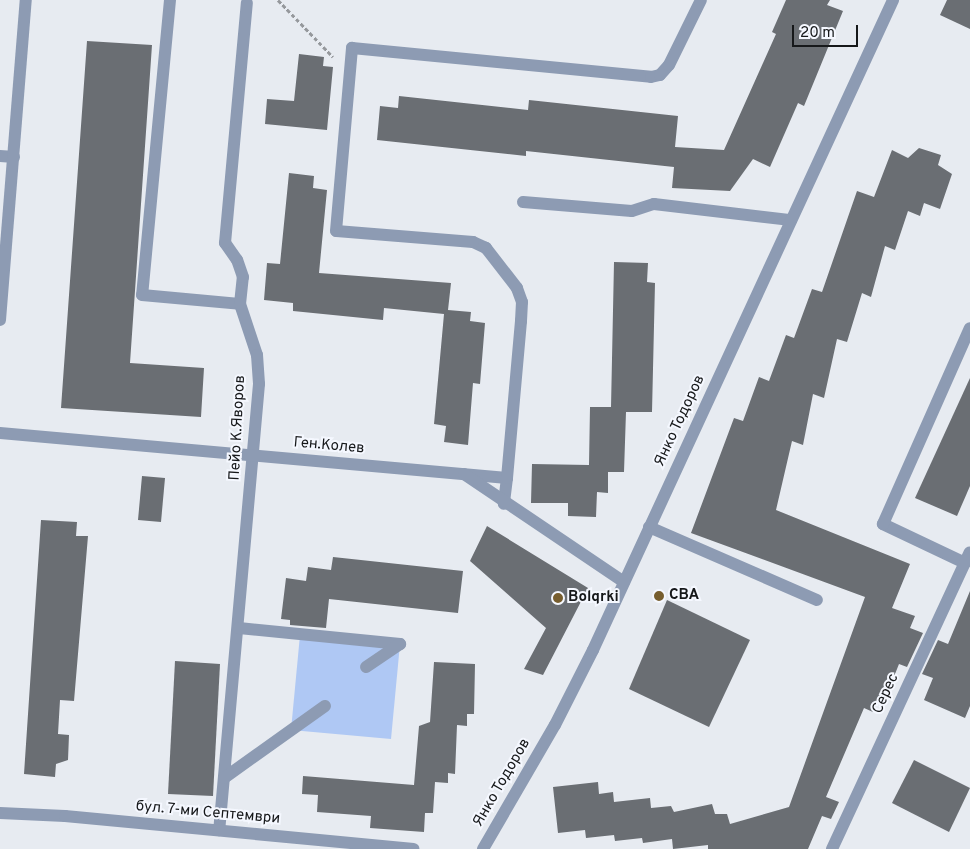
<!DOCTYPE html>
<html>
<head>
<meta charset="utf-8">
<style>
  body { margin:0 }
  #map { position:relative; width:970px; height:849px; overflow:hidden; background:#e7ebf1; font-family:Overpass,sans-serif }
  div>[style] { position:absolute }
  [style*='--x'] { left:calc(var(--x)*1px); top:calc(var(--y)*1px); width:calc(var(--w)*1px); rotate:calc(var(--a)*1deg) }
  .green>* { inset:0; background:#afc8f4 }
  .building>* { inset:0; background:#6a6e73 }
  .path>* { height:3px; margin-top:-1.5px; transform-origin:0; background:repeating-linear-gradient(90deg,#95989c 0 4px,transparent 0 6.5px) }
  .minor>* { height:12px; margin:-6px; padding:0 6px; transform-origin:6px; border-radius:6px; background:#8d9bb3 }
  .dots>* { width:14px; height:14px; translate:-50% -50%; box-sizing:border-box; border:2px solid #f5f8ff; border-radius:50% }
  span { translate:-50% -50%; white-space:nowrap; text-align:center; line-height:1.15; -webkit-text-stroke:4px #f5f8ff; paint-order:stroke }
  .street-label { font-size:15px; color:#16181a }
  .poi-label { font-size:15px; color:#16181a; font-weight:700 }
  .left { translate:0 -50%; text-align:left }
  .scale { position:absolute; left:792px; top:25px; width:66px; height:22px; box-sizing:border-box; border:2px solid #16181a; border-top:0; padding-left:6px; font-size:15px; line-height:18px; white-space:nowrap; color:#16181a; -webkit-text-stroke:4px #f5f8ff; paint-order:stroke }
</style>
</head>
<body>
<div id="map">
  <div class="green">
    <div style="clip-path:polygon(300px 635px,400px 644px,391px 739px,291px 730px)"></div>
  </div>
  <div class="building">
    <div style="clip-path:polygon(786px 0,830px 0,827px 5px,843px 11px,804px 106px,798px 103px,770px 167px,753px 159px,730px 191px,672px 188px,674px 167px,526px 151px,526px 156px,377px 140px,380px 106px,398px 108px,399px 96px,528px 110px,529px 100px,678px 116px,675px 147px,724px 150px,776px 34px,772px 32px)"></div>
    <div style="clip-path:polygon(947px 0,970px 0,970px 29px,940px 15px)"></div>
    <div style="clip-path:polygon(87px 41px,152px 45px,130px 363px,204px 368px,201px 417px,61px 408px)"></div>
    <div style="clip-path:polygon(299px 54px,324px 57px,323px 66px,333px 67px,327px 130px,265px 124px,267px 99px,294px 101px)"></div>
    <div style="clip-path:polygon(919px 148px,941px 155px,938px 165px,952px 174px,940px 209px,924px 203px,920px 216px,908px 211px,895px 250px,885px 246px,871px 297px,862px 293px,847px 342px,837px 339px,824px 398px,813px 394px,803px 445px,792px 441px,776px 510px,910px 564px,892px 608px,915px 616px,910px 628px,923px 633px,907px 667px,899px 664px,893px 679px,888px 677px,873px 712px,864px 708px,826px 797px,839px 802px,831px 819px,822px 816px,808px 849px,708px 849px,708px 845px,673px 849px,672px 839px,643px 843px,642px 838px,615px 841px,614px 835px,586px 838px,585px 830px,558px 833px,553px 787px,598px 782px,599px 794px,613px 792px,614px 802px,650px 798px,651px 808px,671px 806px,674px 812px,712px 804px,715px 814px,727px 814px,730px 824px,789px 807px,865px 597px,691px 533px,734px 418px,743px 421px,759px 377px,769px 381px,786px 335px,794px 338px,812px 289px,822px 292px,857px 191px,874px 197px,892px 150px,908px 158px)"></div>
    <div style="clip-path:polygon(289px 173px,314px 176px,313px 188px,327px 190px,319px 273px,451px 283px,448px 310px,471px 312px,470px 321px,485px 323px,480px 384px,473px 383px,468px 445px,444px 442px,446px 426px,434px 424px,444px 314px,384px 308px,383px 320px,293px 311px,293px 303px,264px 300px,267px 263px,280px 264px)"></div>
    <div style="clip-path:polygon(614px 262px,648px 263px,647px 282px,655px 283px,652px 412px,626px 412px,624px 472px,608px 472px,608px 493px,597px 492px,596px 517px,568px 516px,568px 503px,531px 503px,532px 464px,589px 465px,590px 407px,611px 407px)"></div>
    <div style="clip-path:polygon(970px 378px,970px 486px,957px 516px,915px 498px)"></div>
    <div style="clip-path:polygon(142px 476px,165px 478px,161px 522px,138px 520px)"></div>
    <div style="clip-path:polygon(41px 520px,77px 522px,76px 536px,88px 536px,74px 701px,60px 700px,58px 734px,69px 735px,68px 760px,56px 764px,55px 777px,24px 774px)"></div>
    <div style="clip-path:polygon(487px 526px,588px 588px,543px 675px,524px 669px,546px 628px,470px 561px)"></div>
    <div style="clip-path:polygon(333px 557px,463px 571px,458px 613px,329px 599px,326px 628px,290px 625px,290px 620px,281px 619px,286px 578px,306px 581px,308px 567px,331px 570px)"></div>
    <div style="clip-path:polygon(970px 591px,970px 706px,965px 718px,924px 700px,933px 678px,922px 674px,938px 640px,948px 644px)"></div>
    <div style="clip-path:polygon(667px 600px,750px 640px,709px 727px,629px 689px)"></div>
    <div style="clip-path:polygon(175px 661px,220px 664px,213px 796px,168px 794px)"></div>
    <div style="clip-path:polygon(434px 662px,475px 664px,474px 714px,467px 714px,467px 726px,457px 725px,455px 774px,448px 773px,448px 783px,435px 782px,433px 813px,425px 813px,424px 832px,370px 828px,371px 816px,317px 812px,318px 795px,302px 794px,303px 776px,414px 785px,419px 726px,430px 722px)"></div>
    <div style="clip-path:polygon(914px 760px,970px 788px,949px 832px,892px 803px)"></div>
  </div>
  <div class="path">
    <div style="--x:278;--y:0;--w:79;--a:46"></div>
  </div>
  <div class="minor">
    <div style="--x:170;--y:0;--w:296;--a:95.4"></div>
    <div style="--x:142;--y:295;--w:98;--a:5.2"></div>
    <div style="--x:240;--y:304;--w:54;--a:71.6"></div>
    <div style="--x:257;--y:355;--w:29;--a:86"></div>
    <div style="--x:259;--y:384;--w:448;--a:95.1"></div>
    <div style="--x:0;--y:156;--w:14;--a:4"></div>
    <div style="--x:523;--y:202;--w:109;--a:4.7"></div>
    <div style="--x:632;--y:211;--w:23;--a:-18"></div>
    <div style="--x:654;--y:204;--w:138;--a:6.7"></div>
    <div style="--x:240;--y:304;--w:27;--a:-84"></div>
    <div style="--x:243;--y:277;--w:18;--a:-109"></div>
    <div style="--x:237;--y:260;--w:21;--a:-125"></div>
    <div style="--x:225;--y:243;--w:241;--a:-84.8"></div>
    <div style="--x:0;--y:320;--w:321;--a:-85.4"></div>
    <div style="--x:0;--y:433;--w:509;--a:5.07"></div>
    <div style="--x:507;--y:478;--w:26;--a:97"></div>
    <div style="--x:464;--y:474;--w:193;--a:34"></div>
    <div style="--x:507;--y:478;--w:158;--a:-84.9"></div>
    <div style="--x:521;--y:321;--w:19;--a:-87"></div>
    <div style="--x:522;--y:302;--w:15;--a:-110"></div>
    <div style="--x:517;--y:288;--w:51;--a:-127.8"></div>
    <div style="--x:486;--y:248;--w:14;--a:-155"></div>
    <div style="--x:473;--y:242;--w:137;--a:-175.4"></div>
    <div style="--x:336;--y:231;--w:184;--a:-85"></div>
    <div style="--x:352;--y:48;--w:300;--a:5.5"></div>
    <div style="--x:651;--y:77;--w:9;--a:-13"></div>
    <div style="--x:660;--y:75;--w:13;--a:-48"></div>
    <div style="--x:669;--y:65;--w:72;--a:-63.8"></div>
    <div style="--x:649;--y:527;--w:183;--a:23.5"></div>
    <div style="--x:965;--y:563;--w:91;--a:-154.6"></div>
    <div style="--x:883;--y:524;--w:214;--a:-66.1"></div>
    <div style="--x:239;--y:628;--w:162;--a:5.7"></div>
    <div style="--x:400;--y:644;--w:41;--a:145.9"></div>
    <div style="--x:224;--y:778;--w:124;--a:-35.5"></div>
    <div style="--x:0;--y:813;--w:65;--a:2.6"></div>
    <div style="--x:65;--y:816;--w:350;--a:5.4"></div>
    <div style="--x:483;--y:849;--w:143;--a:-59.9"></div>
    <div style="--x:555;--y:725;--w:84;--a:-63.1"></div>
    <div style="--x:593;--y:650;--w:716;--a:-65.22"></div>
    <div style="--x:832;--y:849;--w:327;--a:-65.1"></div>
  </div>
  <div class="dots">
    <div style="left:659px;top:596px;background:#775e2f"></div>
    <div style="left:558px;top:598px;background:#775e2f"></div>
  </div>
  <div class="street-label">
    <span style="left:680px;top:421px;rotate:-65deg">Янко Тодоров</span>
    <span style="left:238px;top:428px;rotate:-87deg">Пейо К.Яворов</span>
    <span style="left:329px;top:446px;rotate:5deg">Ген.Колев</span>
    <span style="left:886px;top:694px;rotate:-65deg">Серес</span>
    <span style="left:502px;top:783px;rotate:-60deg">Янко Тодоров</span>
    <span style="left:208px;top:813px;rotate:5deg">бул. 7-ми Септември</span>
  </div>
  <div class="poi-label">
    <span class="left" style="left:669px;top:596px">CBA</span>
    <span class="left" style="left:568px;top:598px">Bolqrki</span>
  </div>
  <div class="scale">20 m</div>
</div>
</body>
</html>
